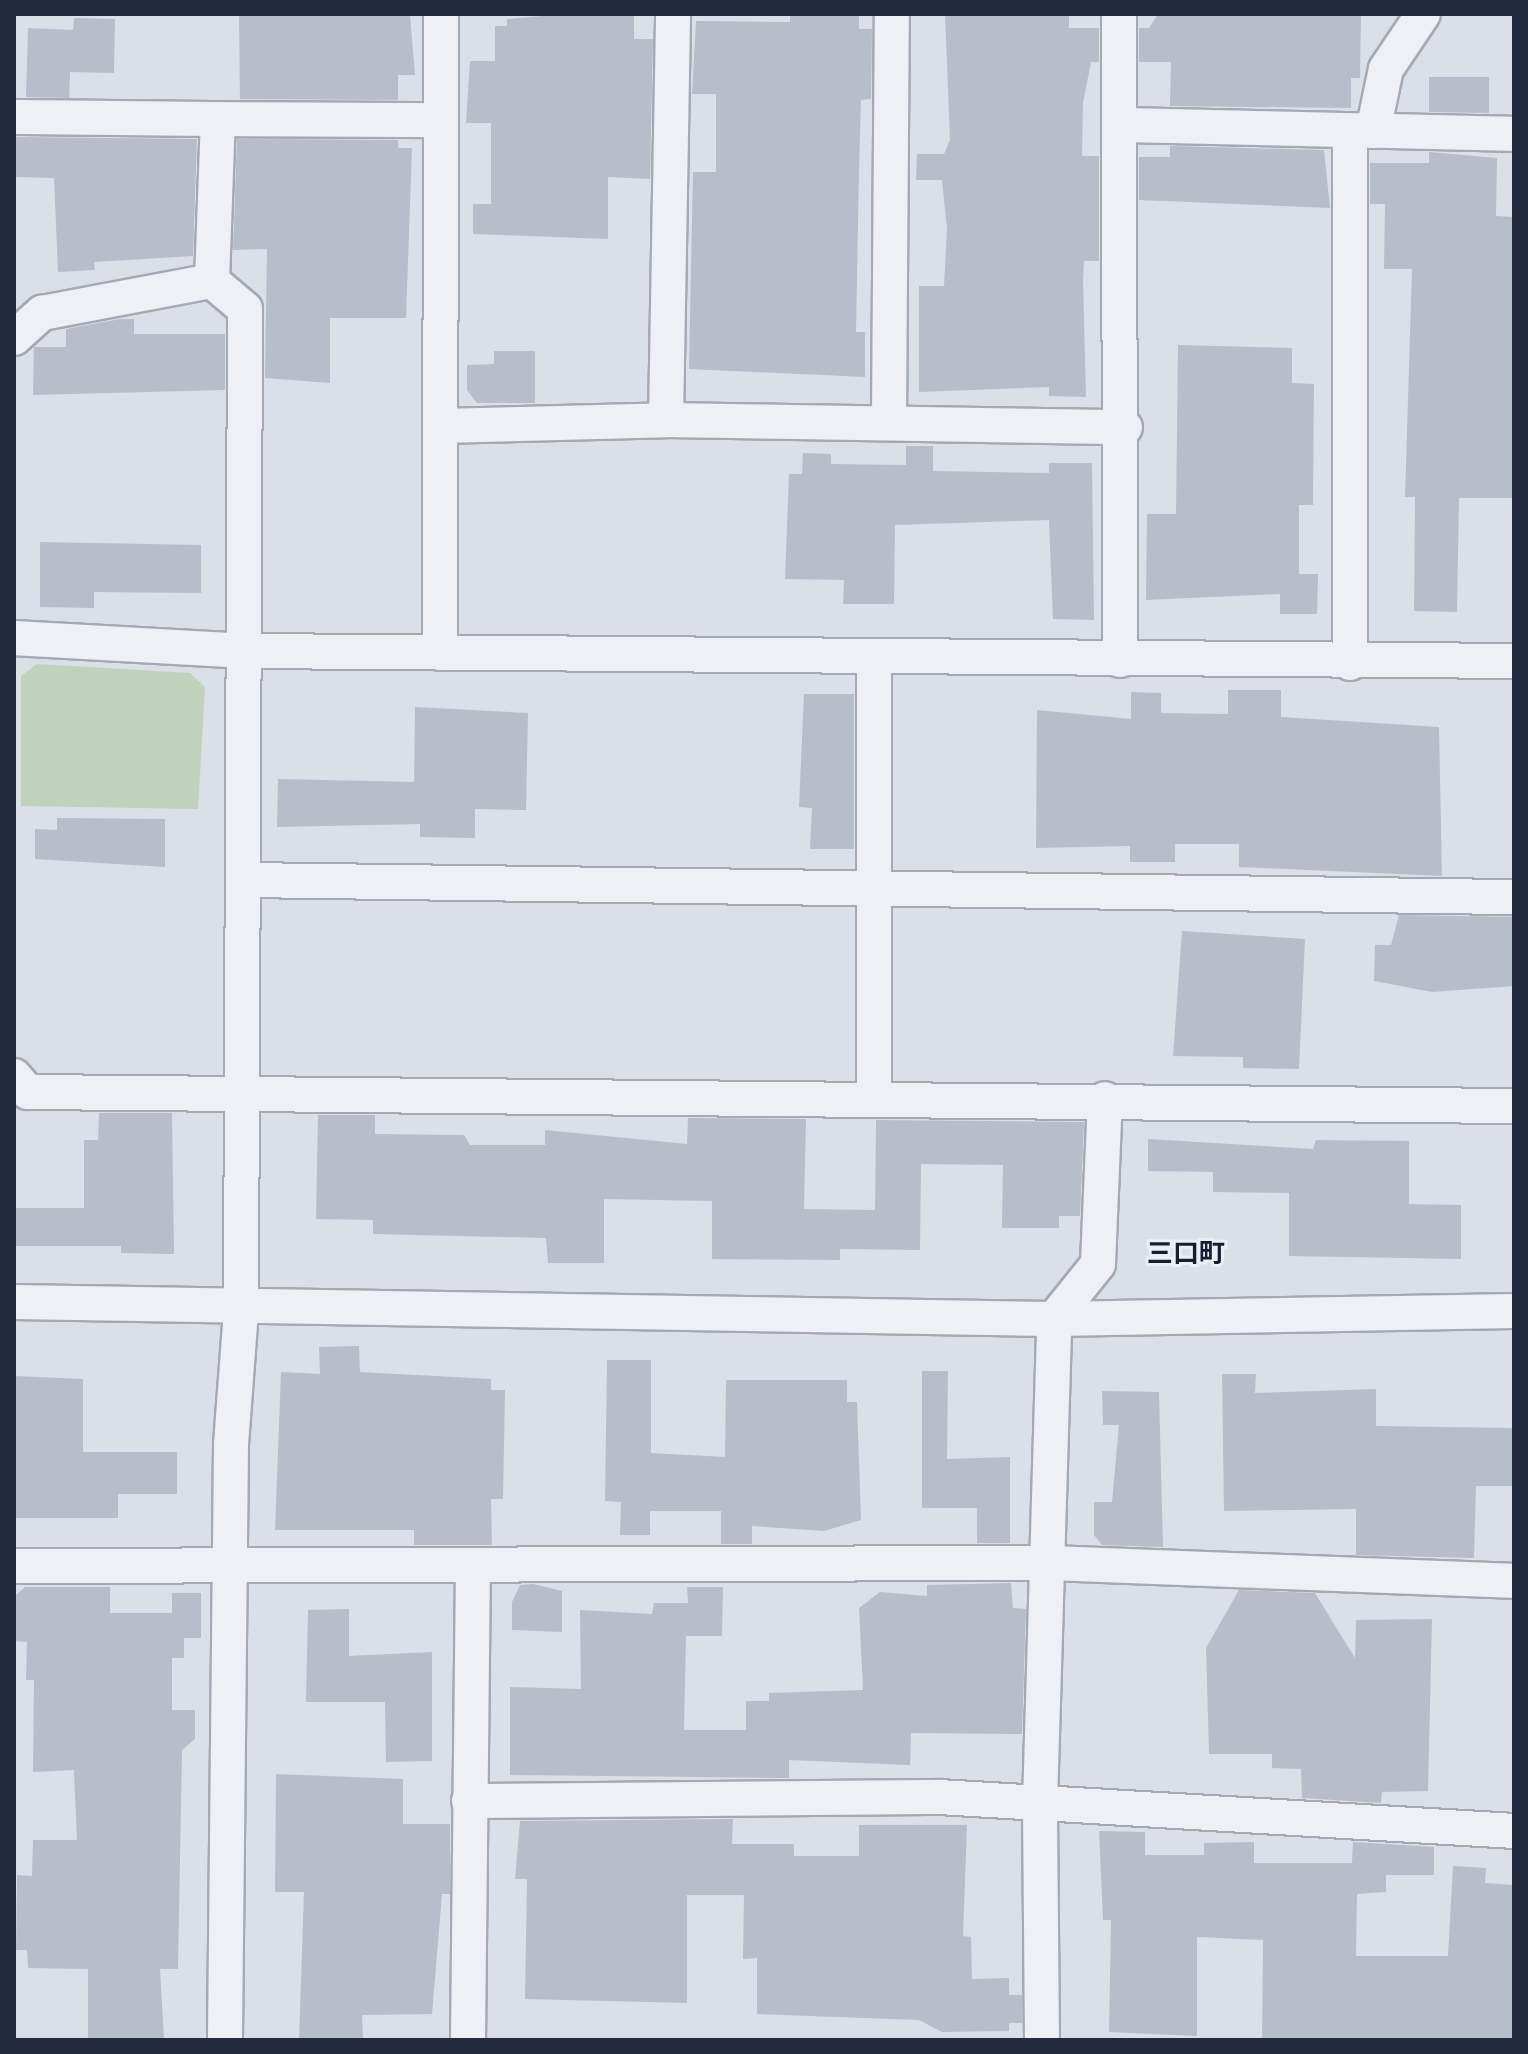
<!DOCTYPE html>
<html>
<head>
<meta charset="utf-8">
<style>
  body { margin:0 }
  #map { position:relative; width:1528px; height:2054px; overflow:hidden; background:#dbdfe7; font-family:"Open Sans","Noto Sans JP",sans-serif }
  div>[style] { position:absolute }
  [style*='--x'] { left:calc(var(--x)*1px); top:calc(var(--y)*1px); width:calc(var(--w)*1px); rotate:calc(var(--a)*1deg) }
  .green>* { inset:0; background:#bfd2bb }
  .building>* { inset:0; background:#b8bdca }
  .roads { filter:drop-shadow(2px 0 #a4a9b4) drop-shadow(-2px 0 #a4a9b4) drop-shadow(0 2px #a4a9b4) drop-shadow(0 -2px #a4a9b4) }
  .minor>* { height:34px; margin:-17px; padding:0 17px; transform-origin:17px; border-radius:17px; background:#eef0f5 }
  span { translate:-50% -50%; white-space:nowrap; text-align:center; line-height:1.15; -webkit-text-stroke:6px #eaeef5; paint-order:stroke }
  .quarter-label { font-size:26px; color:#161d2f; font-weight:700 }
  .frame { position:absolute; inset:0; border:16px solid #242b3e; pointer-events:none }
</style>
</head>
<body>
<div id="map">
  <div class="green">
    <div style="clip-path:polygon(37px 664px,190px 673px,205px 687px,198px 809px,21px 806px,21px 676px)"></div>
  </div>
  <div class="building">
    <div style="clip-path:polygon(239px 14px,410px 15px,415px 75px,398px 75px,398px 100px,240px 99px)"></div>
    <div style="clip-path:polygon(566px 14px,634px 14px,634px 39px,653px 39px,650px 179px,608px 177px,608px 239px,473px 234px,473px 204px,491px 204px,491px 123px,466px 123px,470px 61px,495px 61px,495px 26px,507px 26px,507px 19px)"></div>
    <div style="clip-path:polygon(790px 14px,859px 14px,859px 29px,872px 29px,871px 99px,861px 100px,859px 170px,856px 332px,865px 332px,865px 377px,689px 369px,693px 172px,716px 172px,716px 94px,692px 94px,696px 21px,790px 22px)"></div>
    <div style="clip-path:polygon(945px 14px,1069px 14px,1069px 28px,1099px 28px,1099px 62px,1091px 62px,1083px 103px,1082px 156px,1099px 156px,1099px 261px,1084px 261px,1083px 280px,1086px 397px,1049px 396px,1049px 387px,919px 392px,919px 286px,944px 286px,947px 229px,942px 180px,916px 180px,917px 154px,944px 154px,950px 140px)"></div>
    <div style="clip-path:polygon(1158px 14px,1361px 14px,1360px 78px,1351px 78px,1351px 108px,1170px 106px,1171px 62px,1139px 62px,1139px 28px,1149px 28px)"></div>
    <div style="clip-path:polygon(74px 18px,115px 19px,114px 73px,70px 72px,69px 98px,26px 97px,28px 28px,73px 30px)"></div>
    <div style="clip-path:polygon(1429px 77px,1489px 77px,1489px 113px,1429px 112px)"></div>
    <div style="clip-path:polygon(14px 137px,197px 139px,193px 256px,94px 262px,95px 270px,58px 272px,54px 178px,14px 177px)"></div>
    <div style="clip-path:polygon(237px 139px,398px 140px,398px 148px,412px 148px,406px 318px,330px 318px,330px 383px,265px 378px,267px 249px,233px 250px)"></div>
    <div style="clip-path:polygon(1170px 146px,1324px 150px,1330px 208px,1139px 200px,1139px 157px,1170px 157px)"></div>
    <div style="clip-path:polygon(1429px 152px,1497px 158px,1496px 216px,1514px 217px,1514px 498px,1459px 498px,1457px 612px,1414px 611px,1415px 497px,1405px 497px,1412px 269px,1384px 269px,1385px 204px,1370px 204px,1370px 163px,1429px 163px)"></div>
    <div style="clip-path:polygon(120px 319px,134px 319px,134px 334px,225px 334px,225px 390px,33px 395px,34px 347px,66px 347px,66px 329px)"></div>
    <div style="clip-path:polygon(1178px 345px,1292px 348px,1292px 383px,1314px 384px,1313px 505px,1299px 505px,1299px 574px,1318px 574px,1317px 614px,1280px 614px,1280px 594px,1146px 600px,1147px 514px,1176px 514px)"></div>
    <div style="clip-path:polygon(494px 351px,535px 351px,535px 403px,477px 403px,467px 390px,467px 365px,494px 364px)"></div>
    <div style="clip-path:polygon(906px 446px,933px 446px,933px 471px,1049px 473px,1049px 463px,1092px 463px,1094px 620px,1053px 619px,1049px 520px,895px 525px,894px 604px,843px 604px,844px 580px,785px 579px,789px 474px,802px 474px,803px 453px,831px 454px,831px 464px,906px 465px)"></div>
    <div style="clip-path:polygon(40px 542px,201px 545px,201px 593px,94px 592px,94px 608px,40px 607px)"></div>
    <div style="clip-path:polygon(1228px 690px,1281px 690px,1281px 717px,1439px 727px,1442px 876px,1239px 867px,1239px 844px,1175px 844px,1175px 862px,1130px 862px,1130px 846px,1036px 848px,1037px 710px,1131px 719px,1131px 692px,1161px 693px,1161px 713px,1228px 714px)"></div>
    <div style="clip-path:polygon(804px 694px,854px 694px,854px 849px,810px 849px,812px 808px,799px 807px)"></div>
    <div style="clip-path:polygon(415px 707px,528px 713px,526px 810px,475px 809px,475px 838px,420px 837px,420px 824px,277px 827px,278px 779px,414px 782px)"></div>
    <div style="clip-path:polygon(57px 818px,165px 819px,165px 867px,35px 859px,35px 829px,57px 830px)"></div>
    <div style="clip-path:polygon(1399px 915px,1514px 917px,1514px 986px,1432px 992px,1374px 981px,1375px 945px,1391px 945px)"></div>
    <div style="clip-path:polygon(1182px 931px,1305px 939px,1299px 1069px,1243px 1068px,1243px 1057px,1173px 1056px)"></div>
    <div style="clip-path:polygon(99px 1113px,172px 1113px,174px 1254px,121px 1253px,121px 1246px,14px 1246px,14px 1208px,84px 1208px,84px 1140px,98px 1140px)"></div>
    <div style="clip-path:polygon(318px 1115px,375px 1115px,375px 1134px,464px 1135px,470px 1145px,545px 1145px,545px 1130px,687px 1144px,688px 1118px,806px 1119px,804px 1209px,875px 1210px,876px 1120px,1084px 1122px,1080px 1216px,1059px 1216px,1059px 1228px,1002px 1228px,1003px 1165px,921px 1164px,920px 1250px,840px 1249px,840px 1260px,712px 1259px,712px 1201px,604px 1199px,604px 1263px,548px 1263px,546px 1238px,373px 1234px,373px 1220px,316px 1219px)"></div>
    <div style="clip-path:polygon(1148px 1139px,1313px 1149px,1316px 1140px,1409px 1141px,1409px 1204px,1461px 1205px,1461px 1259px,1289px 1256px,1289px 1193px,1213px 1192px,1213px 1172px,1148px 1171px)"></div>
    <div style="clip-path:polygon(359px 1346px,360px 1372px,491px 1379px,491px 1390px,505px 1390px,503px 1499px,491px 1499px,492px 1545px,414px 1545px,414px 1530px,275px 1530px,281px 1372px,320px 1374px,319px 1347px)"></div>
    <div style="clip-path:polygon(607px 1360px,651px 1360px,651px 1453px,725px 1457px,726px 1380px,847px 1380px,847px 1402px,857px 1402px,861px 1520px,824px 1531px,752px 1526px,752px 1544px,721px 1544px,721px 1511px,650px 1511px,650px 1535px,620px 1535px,621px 1502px,605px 1501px)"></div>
    <div style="clip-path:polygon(922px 1371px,948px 1371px,947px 1459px,1010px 1457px,1010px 1543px,977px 1543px,977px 1508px,922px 1508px)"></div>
    <div style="clip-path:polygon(1222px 1374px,1256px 1374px,1255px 1393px,1376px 1389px,1376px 1426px,1514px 1428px,1514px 1486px,1476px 1486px,1474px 1558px,1356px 1555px,1356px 1509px,1224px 1511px)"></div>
    <div style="clip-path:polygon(14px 1376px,83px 1379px,83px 1452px,177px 1452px,177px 1494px,118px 1494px,118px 1518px,14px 1518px)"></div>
    <div style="clip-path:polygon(1102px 1391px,1159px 1392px,1163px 1547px,1102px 1545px,1094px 1535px,1094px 1502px,1112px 1502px,1119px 1425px,1103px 1425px)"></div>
    <div style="clip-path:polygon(1011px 1583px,1013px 1608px,1026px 1609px,1022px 1734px,911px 1733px,910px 1765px,789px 1760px,789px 1778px,510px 1775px,510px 1687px,581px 1689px,580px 1610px,652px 1614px,654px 1603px,688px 1603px,687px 1587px,723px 1587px,722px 1636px,686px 1636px,684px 1730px,746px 1730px,746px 1701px,769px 1701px,769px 1693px,863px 1690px,859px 1608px,880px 1592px,927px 1596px,927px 1585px)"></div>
    <div style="clip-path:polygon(533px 1584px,562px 1591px,562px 1632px,512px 1630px,512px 1602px,520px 1585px)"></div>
    <div style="clip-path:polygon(25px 1587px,110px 1587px,110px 1613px,172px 1613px,172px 1593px,201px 1593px,201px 1638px,184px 1638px,184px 1658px,172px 1658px,172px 1710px,195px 1710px,195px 1739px,182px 1750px,178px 1969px,160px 1969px,164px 2040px,88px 2040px,88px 1969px,28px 1968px,27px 1950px,16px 1950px,17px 1875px,32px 1876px,33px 1840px,77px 1840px,74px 1770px,33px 1772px,34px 1680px,26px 1680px,27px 1642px,14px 1641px,14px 1597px)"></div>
    <div style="clip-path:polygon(1239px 1590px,1315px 1593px,1355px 1658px,1356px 1620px,1432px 1619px,1428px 1791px,1382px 1792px,1381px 1803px,1302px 1798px,1301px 1769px,1272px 1768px,1272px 1754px,1209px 1754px,1206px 1648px)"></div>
    <div style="clip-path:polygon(349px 1609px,349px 1656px,432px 1652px,432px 1761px,386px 1762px,385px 1702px,306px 1702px,308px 1610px)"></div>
    <div style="clip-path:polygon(276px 1774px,403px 1779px,403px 1824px,450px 1824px,450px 1894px,442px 1894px,432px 2014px,362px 2015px,363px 2038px,299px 2040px,304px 1892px,275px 1892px)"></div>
    <div style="clip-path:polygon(733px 1819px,732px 1844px,794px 1844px,794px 1856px,859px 1856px,859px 1825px,967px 1825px,963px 1936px,971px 1937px,972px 1979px,1009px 1978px,1009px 1995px,1022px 1995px,1022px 2023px,1009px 2023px,1009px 2031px,942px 2032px,919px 2020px,757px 2014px,757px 1958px,743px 1959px,744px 1895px,687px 1895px,687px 2003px,525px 1999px,527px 1879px,515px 1879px,520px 1821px)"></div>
    <div style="clip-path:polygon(1099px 1831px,1145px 1832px,1145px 1855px,1204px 1855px,1204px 1843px,1254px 1842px,1254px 1863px,1352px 1863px,1353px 1842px,1434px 1847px,1434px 1875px,1386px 1875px,1386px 1892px,1357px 1894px,1356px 1956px,1448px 1956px,1453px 1866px,1486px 1868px,1485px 1883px,1513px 1885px,1514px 2040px,1262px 2040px,1263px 1940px,1197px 1937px,1197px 2036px,1109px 2032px,1111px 1920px,1103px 1920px)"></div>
  </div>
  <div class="roads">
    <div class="minor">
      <div style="--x:1119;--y:14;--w:646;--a:89.91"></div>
      <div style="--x:14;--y:117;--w:204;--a:0.6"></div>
      <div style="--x:1120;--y:125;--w:394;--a:1.3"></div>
      <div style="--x:1373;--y:131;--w:63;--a:-78.2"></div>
      <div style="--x:1386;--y:69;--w:66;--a:-56.1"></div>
      <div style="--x:1350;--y:132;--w:531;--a:90"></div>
      <div style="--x:212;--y:281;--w:162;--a:-87.9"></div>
      <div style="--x:218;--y:119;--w:223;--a:0.3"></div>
      <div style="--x:14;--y:338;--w:38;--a:-42"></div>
      <div style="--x:42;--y:313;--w:173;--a:-10.7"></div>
      <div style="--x:212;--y:281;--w:43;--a:40.3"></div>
      <div style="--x:245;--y:309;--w:1002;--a:90.23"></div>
      <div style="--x:241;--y:1311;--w:134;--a:94.3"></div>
      <div style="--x:231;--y:1445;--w:595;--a:90.58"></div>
      <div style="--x:666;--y:420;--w:406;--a:-89"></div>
      <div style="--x:889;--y:421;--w:407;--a:-89.6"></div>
      <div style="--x:442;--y:426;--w:224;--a:-1.5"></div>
      <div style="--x:666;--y:420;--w:459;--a:0.9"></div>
      <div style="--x:14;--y:638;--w:234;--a:3.2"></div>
      <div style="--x:248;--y:651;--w:1266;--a:0.45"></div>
      <div style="--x:440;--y:653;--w:639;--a:-89.91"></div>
      <div style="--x:874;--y:658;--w:437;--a:90"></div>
      <div style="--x:244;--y:880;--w:1270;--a:0.77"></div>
      <div style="--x:14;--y:1076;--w:21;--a:49"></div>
      <div style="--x:28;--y:1092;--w:1486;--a:0.54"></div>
      <div style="--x:14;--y:1302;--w:1040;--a:0.94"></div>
      <div style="--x:1054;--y:1319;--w:460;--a:-1"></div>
      <div style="--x:14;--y:1566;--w:1034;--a:-0.17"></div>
      <div style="--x:1048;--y:1563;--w:466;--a:2.2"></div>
      <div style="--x:469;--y:1801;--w:470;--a:-0.5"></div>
      <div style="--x:939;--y:1797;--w:576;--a:3.38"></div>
      <div style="--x:468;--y:2040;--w:472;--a:-89.4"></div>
      <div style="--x:1042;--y:2040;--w:237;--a:-90.5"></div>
      <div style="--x:1040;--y:1803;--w:484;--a:-88.3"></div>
      <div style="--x:1054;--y:1319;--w:70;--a:-51.3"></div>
      <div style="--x:1098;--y:1264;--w:165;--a:-87.6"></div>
    </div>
  </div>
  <div class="quarter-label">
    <span style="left:1186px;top:1253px">三口町</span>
  </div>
  <div class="frame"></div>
</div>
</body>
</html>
